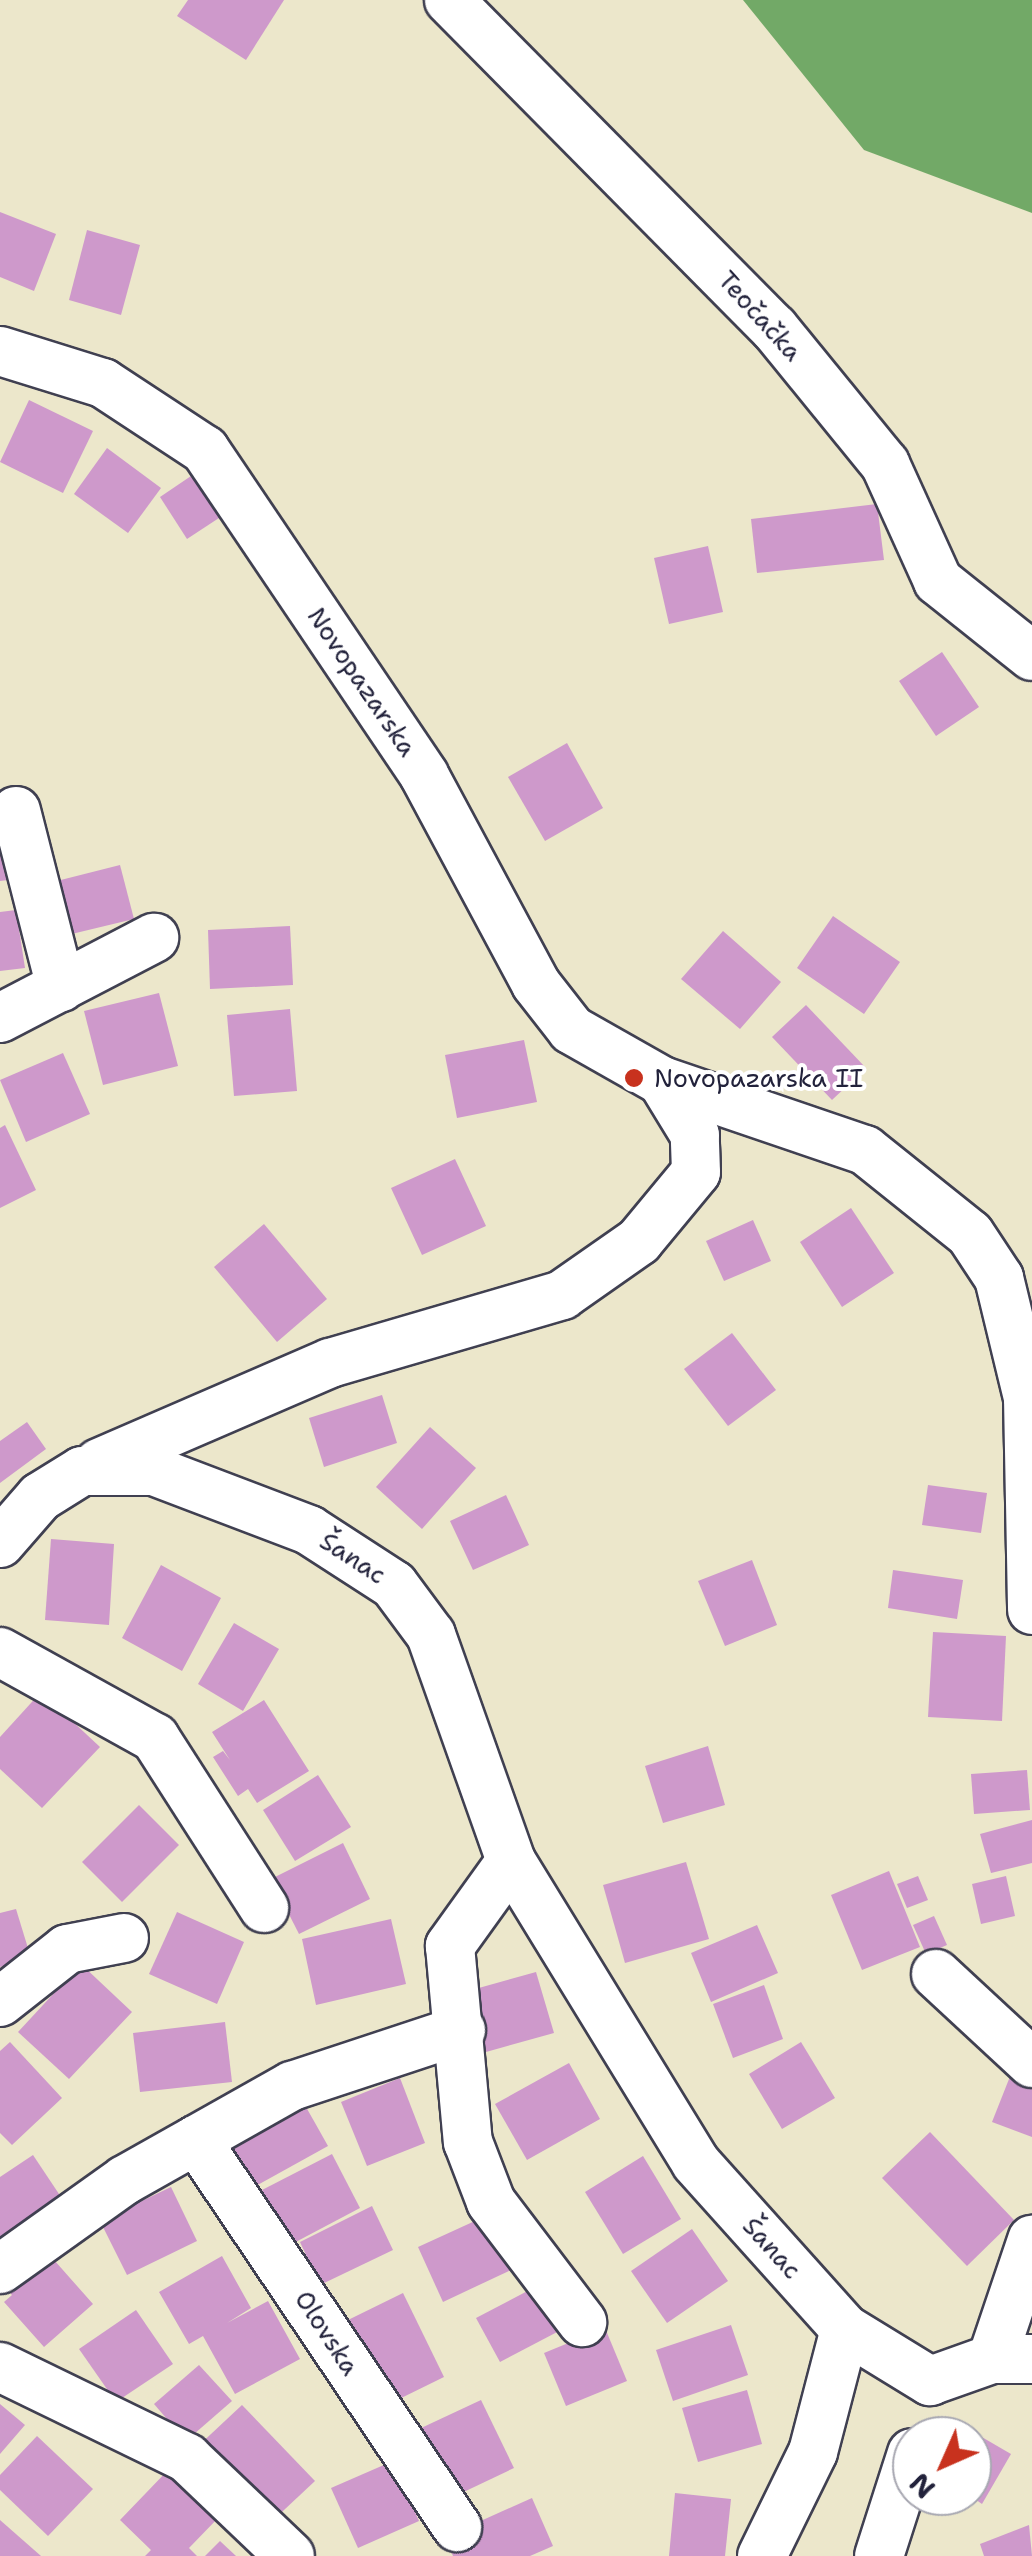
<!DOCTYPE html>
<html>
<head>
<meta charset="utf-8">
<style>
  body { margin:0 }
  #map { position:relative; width:1032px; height:2556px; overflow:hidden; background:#ece7cb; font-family:"Shantell Sans",sans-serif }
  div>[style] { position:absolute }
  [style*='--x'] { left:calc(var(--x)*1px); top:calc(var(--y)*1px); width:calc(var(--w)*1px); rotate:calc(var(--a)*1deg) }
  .forest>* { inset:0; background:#72a967 }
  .building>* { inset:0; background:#ce99cb }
  .roads { filter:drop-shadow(2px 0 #404051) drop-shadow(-2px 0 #404051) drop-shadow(0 2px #404051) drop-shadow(0 -2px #404051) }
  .minor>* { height:48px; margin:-24px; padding:0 24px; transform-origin:24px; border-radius:24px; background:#fff }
  .dots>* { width:28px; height:28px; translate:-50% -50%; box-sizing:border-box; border:5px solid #fff; border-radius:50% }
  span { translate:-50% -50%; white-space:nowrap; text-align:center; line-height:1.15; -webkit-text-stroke:8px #fff; paint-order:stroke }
  .street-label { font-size:25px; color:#22223b }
  .poi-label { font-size:25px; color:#22223b }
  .left { translate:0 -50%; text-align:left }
  .north { position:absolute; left:892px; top:2416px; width:100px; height:100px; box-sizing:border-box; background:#fff; border:2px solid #a7a7b1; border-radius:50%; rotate:225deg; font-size:28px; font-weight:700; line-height:40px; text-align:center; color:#22223b }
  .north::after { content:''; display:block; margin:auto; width:35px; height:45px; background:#c8321e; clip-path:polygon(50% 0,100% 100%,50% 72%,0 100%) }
</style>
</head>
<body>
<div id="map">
  <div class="forest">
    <div style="clip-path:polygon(743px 0,1032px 0,1032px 213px,864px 150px)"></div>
  </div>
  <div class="building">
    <div style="clip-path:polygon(188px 0,284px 0,246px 60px,177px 16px)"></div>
    <div style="clip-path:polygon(0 212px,56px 234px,34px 291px,0 277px)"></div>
    <div style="clip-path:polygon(87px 230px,140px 245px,121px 315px,69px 300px)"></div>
    <div style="clip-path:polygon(29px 400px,93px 431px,63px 493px,0 462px)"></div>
    <div style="clip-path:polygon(107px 448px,161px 488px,128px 533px,74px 494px)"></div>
    <div style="clip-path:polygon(194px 474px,222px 516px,187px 539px,160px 497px)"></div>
    <div style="clip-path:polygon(877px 504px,884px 560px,757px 573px,751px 519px)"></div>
    <div style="clip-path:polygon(708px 546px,723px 612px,669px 624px,654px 558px)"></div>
    <div style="clip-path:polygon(942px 652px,979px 707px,936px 736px,899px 681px)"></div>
    <div style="clip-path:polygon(567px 743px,603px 808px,545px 841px,508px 777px)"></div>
    <div style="clip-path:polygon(0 819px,17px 879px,0 881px)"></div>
    <div style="clip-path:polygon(120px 865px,134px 919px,55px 938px,41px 885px)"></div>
    <div style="clip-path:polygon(16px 910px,25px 968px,0 971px,0 912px)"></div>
    <div style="clip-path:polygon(833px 916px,900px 962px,864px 1014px,797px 968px)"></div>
    <div style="clip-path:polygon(290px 926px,293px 985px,210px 989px,208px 930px)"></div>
    <div style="clip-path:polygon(723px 931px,781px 982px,740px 1029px,681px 979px)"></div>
    <div style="clip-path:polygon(159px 993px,178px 1066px,103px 1085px,84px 1011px)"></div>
    <div style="clip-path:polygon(806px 1005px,866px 1068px,832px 1100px,772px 1037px)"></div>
    <div style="clip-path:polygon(290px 1009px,297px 1091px,234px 1096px,227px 1015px)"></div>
    <div style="clip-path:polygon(524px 1040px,537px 1102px,457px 1118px,445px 1055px)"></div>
    <div style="clip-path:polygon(63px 1053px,90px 1114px,26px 1142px,0 1080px)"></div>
    <div style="clip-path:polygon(5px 1125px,36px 1190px,0 1208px,0 1128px)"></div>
    <div style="clip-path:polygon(455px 1159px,486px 1226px,422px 1255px,391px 1188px)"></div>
    <div style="clip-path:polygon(851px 1208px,894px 1273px,842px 1307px,800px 1242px)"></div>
    <div style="clip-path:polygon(753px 1220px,771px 1261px,724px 1281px,706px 1241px)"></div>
    <div style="clip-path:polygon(264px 1224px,327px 1299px,277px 1342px,214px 1267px)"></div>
    <div style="clip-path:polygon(732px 1333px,776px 1390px,728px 1426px,684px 1369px)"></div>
    <div style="clip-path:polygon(382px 1395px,397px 1443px,324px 1467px,309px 1418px)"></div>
    <div style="clip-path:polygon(27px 1422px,46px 1449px,0 1483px,0 1441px)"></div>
    <div style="clip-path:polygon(430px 1427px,476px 1468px,422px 1529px,376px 1487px)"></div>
    <div style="clip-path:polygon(928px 1485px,987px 1493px,981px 1533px,922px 1525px)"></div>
    <div style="clip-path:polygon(506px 1495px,529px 1545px,473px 1570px,450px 1521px)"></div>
    <div style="clip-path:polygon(51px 1539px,114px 1544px,109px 1625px,45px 1620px)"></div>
    <div style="clip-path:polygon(752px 1560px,777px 1625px,725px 1646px,698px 1581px)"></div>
    <div style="clip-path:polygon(161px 1565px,221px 1598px,182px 1671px,122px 1638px)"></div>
    <div style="clip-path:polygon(893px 1570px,963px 1580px,957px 1619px,888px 1608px)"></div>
    <div style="clip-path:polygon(234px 1623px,279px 1649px,243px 1711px,198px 1684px)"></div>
    <div style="clip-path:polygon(933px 1632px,1006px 1636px,1002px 1721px,928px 1717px)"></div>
    <div style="clip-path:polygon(41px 1692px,100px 1747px,42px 1808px,0 1769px,0 1737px)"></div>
    <div style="clip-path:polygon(264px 1700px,309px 1771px,257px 1803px,248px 1789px,238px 1796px,213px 1757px,223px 1751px,230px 1760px,212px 1732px)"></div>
    <div style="clip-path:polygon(708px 1746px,725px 1805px,663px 1823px,645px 1766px)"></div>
    <div style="clip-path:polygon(1027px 1770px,1030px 1810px,974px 1814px,971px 1774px)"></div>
    <div style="clip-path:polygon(318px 1775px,351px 1827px,295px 1861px,263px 1810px)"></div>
    <div style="clip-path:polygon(139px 1805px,179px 1845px,122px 1902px,82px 1862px)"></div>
    <div style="clip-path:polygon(1032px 1820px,1032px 1863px,991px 1873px,980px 1834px)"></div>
    <div style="clip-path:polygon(343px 1843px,370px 1899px,299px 1934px,271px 1879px)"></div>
    <div style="clip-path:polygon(686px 1862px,709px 1939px,625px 1963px,603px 1885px)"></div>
    <div style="clip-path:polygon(889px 1871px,920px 1947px,862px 1970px,831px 1895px)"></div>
    <div style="clip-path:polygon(918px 1876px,928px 1900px,907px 1908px,897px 1884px)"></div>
    <div style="clip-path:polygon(1006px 1876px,1015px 1916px,981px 1924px,972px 1884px)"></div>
    <div style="clip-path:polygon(16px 1909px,31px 1958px,0 1967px,0 1913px)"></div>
    <div style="clip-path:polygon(177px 1912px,244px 1942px,217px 2004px,149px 1974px)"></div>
    <div style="clip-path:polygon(934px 1916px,947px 1945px,926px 1954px,913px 1925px)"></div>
    <div style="clip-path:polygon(391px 1919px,406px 1984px,316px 2005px,302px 1939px)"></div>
    <div style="clip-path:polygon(757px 1925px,778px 1973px,711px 2002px,691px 1953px)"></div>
    <div style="clip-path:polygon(81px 1964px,132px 2012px,69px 2079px,18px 2032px)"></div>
    <div style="clip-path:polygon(536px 1972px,554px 2033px,486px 2052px,468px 1991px)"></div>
    <div style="clip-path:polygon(764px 1985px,783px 2039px,733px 2058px,713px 2004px)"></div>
    <div style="clip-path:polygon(225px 2022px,232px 2082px,140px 2092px,133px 2033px)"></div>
    <div style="clip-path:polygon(10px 2042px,62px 2098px,12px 2145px,0 2133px,0 2051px)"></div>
    <div style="clip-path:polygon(801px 2042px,835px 2098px,782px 2129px,749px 2074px)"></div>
    <div style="clip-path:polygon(569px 2063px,600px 2119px,527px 2160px,495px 2104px)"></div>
    <div style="clip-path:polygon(1011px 2074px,1032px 2082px,1032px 2137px,992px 2122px)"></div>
    <div style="clip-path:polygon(400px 2078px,425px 2143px,367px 2166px,341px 2102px)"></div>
    <div style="clip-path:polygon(297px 2091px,328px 2146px,252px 2188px,221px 2134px)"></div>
    <div style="clip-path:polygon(930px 2132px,1014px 2220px,967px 2266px,882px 2178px)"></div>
    <div style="clip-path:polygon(332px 2154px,360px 2208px,290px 2245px,262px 2190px)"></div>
    <div style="clip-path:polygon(33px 2155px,63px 2200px,0 2242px,0 2177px)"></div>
    <div style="clip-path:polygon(643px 2156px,681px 2219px,623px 2254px,585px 2192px)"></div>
    <div style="clip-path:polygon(171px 2187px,197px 2241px,127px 2275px,100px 2221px)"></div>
    <div style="clip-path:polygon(372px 2206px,393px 2250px,320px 2285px,300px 2242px)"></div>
    <div style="clip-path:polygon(488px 2215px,513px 2269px,443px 2302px,418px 2247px)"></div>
    <div style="clip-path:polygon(692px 2229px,728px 2281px,667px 2323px,631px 2271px)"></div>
    <div style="clip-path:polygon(39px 2243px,93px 2304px,44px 2347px,4px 2302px,12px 2295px,0 2281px)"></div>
    <div style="clip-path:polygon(222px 2256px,251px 2308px,227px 2323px,268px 2301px,300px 2359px,235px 2394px,203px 2336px,189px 2344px,159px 2292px)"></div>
    <div style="clip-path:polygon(537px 2286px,561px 2330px,500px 2362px,476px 2318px)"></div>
    <div style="clip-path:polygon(403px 2293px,444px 2377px,389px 2404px,348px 2320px)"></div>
    <div style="clip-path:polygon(136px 2310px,173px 2364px,116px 2402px,79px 2349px)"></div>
    <div style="clip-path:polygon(731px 2325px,748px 2375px,673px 2401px,656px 2350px)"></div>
    <div style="clip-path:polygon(605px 2328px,627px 2381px,566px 2406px,544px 2353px)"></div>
    <div style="clip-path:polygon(199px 2365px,232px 2401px,186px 2441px,154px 2404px)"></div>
    <div style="clip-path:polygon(747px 2390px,762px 2444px,698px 2462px,682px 2408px)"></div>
    <div style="clip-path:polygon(481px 2400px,514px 2468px,451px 2498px,419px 2429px)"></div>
    <div style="clip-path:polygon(0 2404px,25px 2425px,0 2454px)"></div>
    <div style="clip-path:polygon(242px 2405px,315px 2481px,268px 2525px,195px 2449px)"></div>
    <div style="clip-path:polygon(968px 2429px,1011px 2454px,982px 2504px,972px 2497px)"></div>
    <div style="clip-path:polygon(37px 2436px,93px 2489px,48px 2536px,0 2490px,0 2475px)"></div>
    <div style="clip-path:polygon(393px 2461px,419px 2521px,358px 2548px,331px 2488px)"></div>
    <div style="clip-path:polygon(170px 2468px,220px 2516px,189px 2548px,197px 2556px,145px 2556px,151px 2550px,120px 2520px)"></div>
    <div style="clip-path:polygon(675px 2493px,731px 2499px,725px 2556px,669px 2556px)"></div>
    <div style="clip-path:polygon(532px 2498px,553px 2546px,530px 2556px,453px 2556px,445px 2537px)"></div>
    <div style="clip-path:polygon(0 2520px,41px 2556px,0 2556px)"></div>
    <div style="clip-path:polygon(1029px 2525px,1032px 2556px,984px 2556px,980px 2544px)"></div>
    <div style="clip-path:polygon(220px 2541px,236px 2556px,205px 2556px)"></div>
  </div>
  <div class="roads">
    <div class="minor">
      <div style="--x:449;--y:0;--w:462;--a:45.3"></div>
      <div style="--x:774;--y:328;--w:176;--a:50.8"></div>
      <div style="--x:885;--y:464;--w:128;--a:65.6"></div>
      <div style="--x:938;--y:581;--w:120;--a:38.6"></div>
      <div style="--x:0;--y:351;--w:108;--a:17.3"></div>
      <div style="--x:103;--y:383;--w:122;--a:33.3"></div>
      <div style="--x:205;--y:450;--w:392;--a:56"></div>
      <div style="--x:424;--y:775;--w:237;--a:61.8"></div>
      <div style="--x:536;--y:984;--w:58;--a:52"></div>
      <div style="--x:572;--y:1030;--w:103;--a:29.5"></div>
      <div style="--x:662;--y:1081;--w:214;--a:18.8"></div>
      <div style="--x:865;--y:1150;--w:134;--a:38.7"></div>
      <div style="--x:970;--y:1234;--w:53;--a:56.6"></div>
      <div style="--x:999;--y:1278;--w:123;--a:76.4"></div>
      <div style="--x:1028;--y:1398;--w:212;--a:88.9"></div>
      <div style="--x:16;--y:811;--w:182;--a:75.7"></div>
      <div style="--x:0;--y:1018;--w:174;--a:-27.5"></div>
      <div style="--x:99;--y:1463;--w:252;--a:-23.4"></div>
      <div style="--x:330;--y:1363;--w:242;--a:-16.3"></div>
      <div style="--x:562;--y:1295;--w:94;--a:-35"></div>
      <div style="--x:639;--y:1241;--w:89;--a:-50.4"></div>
      <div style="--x:696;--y:1172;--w:37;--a:-92"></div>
      <div style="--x:695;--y:1135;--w:63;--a:-121.4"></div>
      <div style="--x:0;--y:1543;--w:61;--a:-49"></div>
      <div style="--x:40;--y:1497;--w:49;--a:-31.8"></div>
      <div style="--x:82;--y:1471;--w:72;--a:0"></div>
      <div style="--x:154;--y:1471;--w:166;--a:20.8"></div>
      <div style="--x:309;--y:1530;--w:101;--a:32.9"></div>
      <div style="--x:394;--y:1585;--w:62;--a:53.5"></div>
      <div style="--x:431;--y:1635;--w:240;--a:70.5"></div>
      <div style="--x:511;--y:1861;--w:354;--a:58.5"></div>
      <div style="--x:696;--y:2163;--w:223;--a:48.1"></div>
      <div style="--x:845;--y:2329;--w:100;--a:31.5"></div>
      <div style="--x:930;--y:2381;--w:66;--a:-19.5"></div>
      <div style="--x:992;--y:2359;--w:40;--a:0"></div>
      <div style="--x:0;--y:1652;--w:177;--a:29"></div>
      <div style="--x:155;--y:1738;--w:202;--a:57.3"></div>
      <div style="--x:511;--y:1861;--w:105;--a:125.7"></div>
      <div style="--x:450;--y:1946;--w:197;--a:84.8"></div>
      <div style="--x:468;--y:2142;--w:64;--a:69"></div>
      <div style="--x:491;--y:2202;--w:151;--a:52.8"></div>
      <div style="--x:936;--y:1974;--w:131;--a:42.8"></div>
      <div style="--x:0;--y:2002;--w:85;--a:-38.3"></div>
      <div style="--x:67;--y:1949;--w:58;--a:-10.9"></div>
      <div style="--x:196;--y:2140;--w:467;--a:56"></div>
      <div style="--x:0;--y:2269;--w:153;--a:-35.5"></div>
      <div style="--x:125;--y:2180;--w:192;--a:-29.4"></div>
      <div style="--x:292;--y:2086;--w:178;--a:-18.3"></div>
      <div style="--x:992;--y:2359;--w:126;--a:-71.4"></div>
      <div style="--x:0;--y:2367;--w:208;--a:25.9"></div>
      <div style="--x:187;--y:2458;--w:142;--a:43.6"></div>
      <div style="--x:762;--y:2556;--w:116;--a:-63.9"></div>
      <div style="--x:813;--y:2452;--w:127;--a:-75.4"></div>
      <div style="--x:879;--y:2556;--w:108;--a:-72.2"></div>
    </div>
  </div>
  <div class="dots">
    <div style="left:634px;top:1078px;background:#c8321e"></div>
  </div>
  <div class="street-label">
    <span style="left:760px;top:316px;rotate:48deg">Teočačka</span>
    <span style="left:362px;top:682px;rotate:56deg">Novopazarska</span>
    <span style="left:353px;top:1558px;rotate:33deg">Šanac</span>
    <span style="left:772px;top:2248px;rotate:48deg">Šanac</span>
    <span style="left:327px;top:2333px;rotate:57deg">Olovska</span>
  </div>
  <div class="poi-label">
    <span class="left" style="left:654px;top:1078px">Novopazarska II</span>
  </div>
  <div class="north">N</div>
</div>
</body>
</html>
